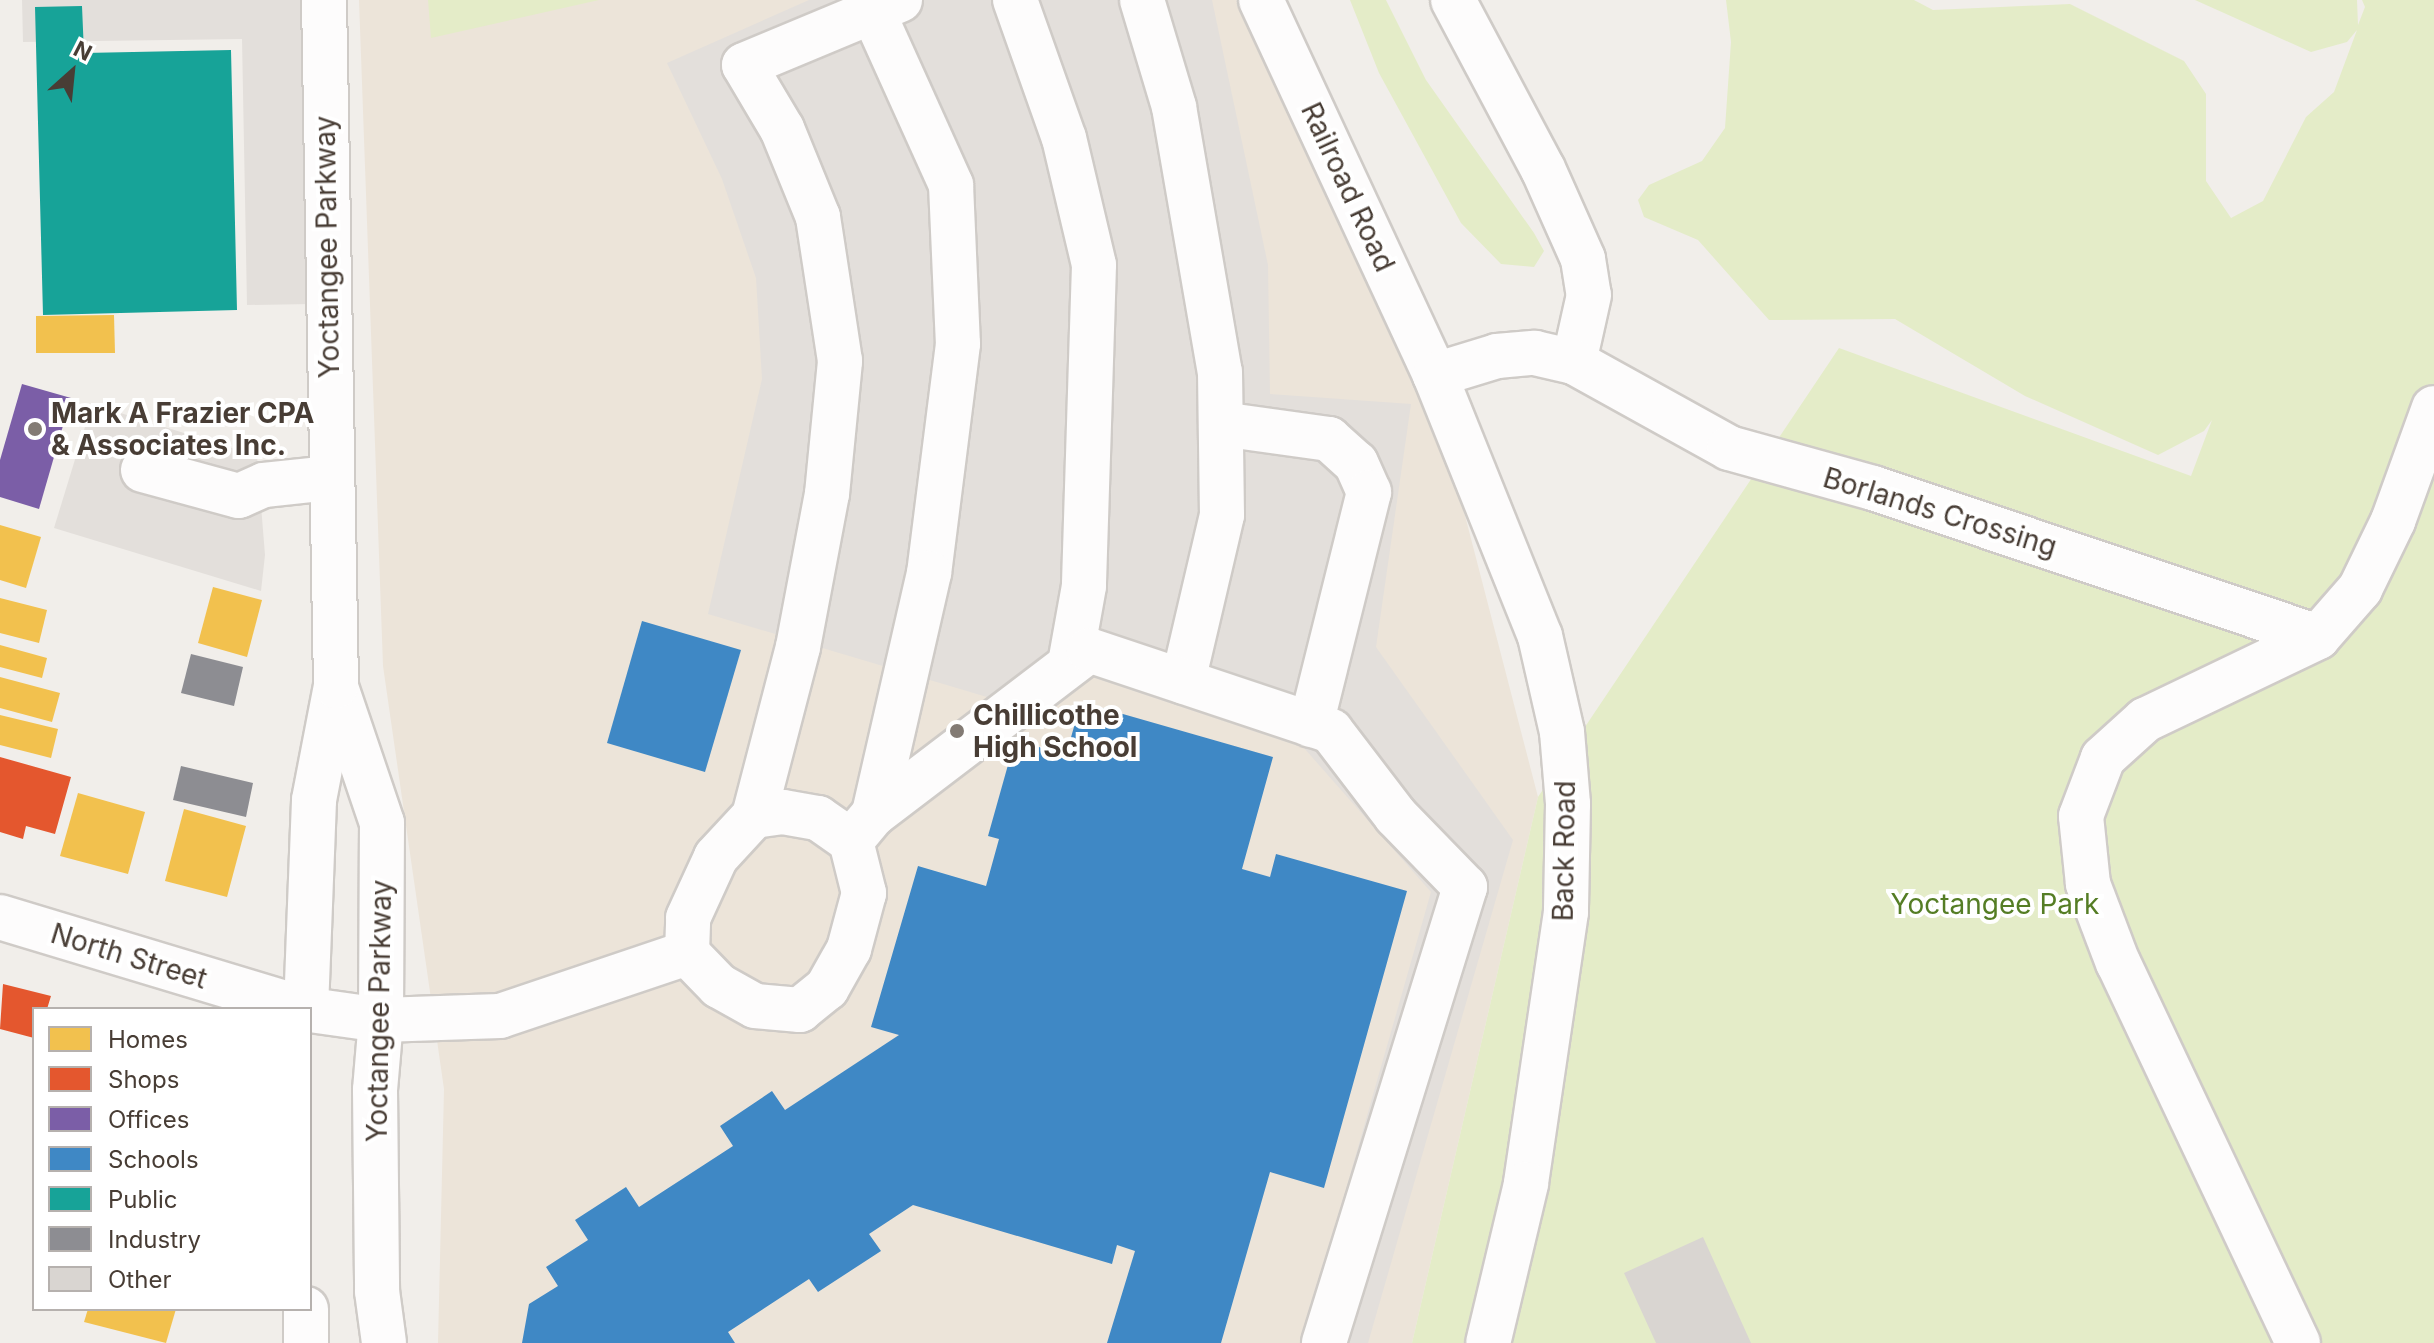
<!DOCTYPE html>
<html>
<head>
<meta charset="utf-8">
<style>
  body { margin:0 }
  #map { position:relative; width:2434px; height:1343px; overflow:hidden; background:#f1eeea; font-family:Inter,sans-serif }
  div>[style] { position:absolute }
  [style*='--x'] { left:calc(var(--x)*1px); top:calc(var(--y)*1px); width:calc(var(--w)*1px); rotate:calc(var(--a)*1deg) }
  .education>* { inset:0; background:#ece4d9 }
  .green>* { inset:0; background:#e4ecc8 }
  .parking>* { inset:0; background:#e3dfdb }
  .homes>* { inset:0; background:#f2c14e }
  .shops>* { inset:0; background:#e4572e }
  .offices>* { inset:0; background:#7b5ea7 }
  .schools>* { inset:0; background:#3f88c5 }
  .public>* { inset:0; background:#17a398 }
  .industry>* { inset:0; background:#8d8d92 }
  .building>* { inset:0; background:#d9d5d1 }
  .roads { filter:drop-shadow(2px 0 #cfcbc7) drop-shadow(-2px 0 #cfcbc7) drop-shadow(0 2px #cfcbc7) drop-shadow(0 -2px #cfcbc7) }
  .minor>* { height:44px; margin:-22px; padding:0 22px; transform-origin:22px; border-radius:22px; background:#fdfcfc }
  .dots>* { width:22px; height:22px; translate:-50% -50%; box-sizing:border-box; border:4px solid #fff; border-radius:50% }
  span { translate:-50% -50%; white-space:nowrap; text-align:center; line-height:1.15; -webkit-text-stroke:8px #fff; paint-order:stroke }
  .street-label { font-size:28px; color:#483d35 }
  .poi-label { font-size:28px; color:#483d35; font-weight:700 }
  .left { translate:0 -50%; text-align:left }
  .park-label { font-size:28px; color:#557d25 }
  .legend { position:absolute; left:32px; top:1007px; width:280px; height:304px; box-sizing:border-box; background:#fff; border:2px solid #b6b1ae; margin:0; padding:10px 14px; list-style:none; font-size:24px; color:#483d35 }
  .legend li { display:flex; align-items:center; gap:16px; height:40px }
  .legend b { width:40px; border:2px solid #b6b1ae }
  .north { position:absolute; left:32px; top:32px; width:80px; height:80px; -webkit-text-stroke:6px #fff; paint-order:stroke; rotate:27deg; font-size:22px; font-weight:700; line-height:32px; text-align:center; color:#483d35 }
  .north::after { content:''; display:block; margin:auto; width:28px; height:36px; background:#483d35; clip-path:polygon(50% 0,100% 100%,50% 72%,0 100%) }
</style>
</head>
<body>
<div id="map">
  <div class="education">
    <div style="clip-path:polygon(359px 0,1238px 0,1448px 450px,1538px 797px,1412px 1343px,438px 1343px,444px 1089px,383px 666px)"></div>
  </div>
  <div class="green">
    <div style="clip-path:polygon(428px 0,599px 0,431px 38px)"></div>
    <div style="clip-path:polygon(1350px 0,1386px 0,1426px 80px,1534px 233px,1544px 251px,1534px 267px,1501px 264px,1461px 223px,1379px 73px)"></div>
    <div style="clip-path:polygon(1726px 0,1914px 0,1933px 10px,2070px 4px,2184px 61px,2206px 94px,2206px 181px,2231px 218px,2263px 201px,2306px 117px,2334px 92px,2357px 30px,2347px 42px,2311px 52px,2195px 0,2357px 0,2358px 25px,2365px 7px,2362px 0,2434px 0,2434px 1343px,1412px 1343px,1538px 797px,1839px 348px,2191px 476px,2212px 420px,2204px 431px,2158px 455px,2025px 396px,1895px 319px,1769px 320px,1698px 240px,1644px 217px,1638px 200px,1649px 185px,1702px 161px,1725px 128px,1731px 42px)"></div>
  </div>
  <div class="parking">
    <div style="clip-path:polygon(22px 0,305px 0,311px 304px,247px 305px,242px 39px,23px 42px)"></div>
    <div style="clip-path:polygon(809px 0,1212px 0,1268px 265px,1270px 394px,1411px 404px,1376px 647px,1513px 840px,1368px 1343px,1302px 1343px,1431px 892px,1304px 748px,1089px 676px,1034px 711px,708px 614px,762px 379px,756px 278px,722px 179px,667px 63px)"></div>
    <div style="clip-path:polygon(92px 404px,257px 456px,265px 555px,261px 591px,54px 528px)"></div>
  </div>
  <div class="homes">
    <div style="clip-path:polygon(114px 315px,115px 353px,36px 353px,36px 316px)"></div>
    <div style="clip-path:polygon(0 525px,41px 537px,26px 588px,0 580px)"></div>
    <div style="clip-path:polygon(213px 587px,262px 600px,247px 657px,198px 643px)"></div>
    <div style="clip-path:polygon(0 598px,47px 610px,39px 643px,0 633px)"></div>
    <div style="clip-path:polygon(0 645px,47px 658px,42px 678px,0 667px)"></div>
    <div style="clip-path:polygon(0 677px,60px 693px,52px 722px,0 708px)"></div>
    <div style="clip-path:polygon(0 715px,58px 729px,51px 758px,0 745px)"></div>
    <div style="clip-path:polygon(78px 793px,145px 812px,128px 874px,60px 856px)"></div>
    <div style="clip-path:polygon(184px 809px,246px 826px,227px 897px,165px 881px)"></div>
    <div style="clip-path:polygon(88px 1309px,176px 1309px,166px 1343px,84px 1322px)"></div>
  </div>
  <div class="shops">
    <div style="clip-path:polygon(0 757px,71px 777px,55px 834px,26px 826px,23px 839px,0 832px)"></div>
    <div style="clip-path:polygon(3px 984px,51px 996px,47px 1009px,34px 1009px,34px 1038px,0 1029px)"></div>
  </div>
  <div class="offices">
    <div style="clip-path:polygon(22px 384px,71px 398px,39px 509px,0 497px,0 460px)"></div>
  </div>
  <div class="schools">
    <div style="clip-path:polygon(642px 621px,741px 650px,705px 772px,607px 743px)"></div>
    <div style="clip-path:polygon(1081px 702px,1273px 757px,1242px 869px,1270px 877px,1276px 854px,1407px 891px,1324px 1188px,1270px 1172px,1221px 1343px,1107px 1343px,1135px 1251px,1117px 1245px,1112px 1264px,913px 1205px,869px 1234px,881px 1251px,818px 1292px,809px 1279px,728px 1332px,735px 1343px,522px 1343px,529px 1304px,558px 1286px,546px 1267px,588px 1240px,575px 1220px,626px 1187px,639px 1207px,733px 1146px,720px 1126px,772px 1091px,785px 1110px,899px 1035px,871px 1027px,918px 866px,986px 886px,999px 839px,988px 836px,1015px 740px,1066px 755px)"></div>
  </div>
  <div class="public">
    <div style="clip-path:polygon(82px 6px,84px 53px,231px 50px,237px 310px,43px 315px,35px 7px)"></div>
  </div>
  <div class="industry">
    <div style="clip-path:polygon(191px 654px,243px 667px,234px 706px,181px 693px)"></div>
    <div style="clip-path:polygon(181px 766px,253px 783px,246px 817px,173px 800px)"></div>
  </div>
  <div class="building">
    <div style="clip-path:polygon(1703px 1237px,1751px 1343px,1656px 1343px,1624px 1273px)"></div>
  </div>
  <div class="roads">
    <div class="minor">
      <div style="--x:1015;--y:0;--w:146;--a:70.5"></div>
      <div style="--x:1064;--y:138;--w:130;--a:76.7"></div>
      <div style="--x:1094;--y:265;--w:321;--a:91.8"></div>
      <div style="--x:1084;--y:586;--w:79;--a:100.2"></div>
      <div style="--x:1142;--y:0;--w:112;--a:73.3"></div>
      <div style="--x:1174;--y:107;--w:269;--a:80.2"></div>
      <div style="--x:1220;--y:372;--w:143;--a:89.2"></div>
      <div style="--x:1222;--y:515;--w:171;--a:103.2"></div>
      <div style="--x:1261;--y:0;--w:413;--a:65.1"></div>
      <div style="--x:1435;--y:375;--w:281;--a:68.1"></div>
      <div style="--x:1540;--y:636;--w:98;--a:77.1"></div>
      <div style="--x:1562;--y:732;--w:72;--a:85.2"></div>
      <div style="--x:1568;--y:804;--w:108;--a:91.1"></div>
      <div style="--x:1566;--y:912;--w:275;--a:98.4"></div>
      <div style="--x:1526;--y:1184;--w:163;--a:103.4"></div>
      <div style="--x:1453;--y:0;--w:191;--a:62"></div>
      <div style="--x:1543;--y:169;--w:98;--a:66"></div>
      <div style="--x:1583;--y:259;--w:36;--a:81"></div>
      <div style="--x:1589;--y:295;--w:69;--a:102.6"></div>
      <div style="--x:873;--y:12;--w:190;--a:65.7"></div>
      <div style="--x:951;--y:185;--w:159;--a:87.5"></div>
      <div style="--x:958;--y:344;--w:231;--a:97.2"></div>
      <div style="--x:929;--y:573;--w:247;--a:102.9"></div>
      <div style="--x:1435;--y:375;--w:65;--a:-17"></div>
      <div style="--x:1497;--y:356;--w:38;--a:-5"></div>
      <div style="--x:1535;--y:353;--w:40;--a:13"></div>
      <div style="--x:1574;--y:362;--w:177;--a:29"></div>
      <div style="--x:1729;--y:448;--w:149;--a:15.5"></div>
      <div style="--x:1873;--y:488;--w:469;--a:18.5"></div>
      <div style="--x:1221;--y:424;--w:109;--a:7.9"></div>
      <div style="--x:1329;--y:439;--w:36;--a:42"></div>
      <div style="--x:1356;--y:463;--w:32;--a:66"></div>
      <div style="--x:1369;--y:492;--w:240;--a:104"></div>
      <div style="--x:143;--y:470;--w:99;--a:15.2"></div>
      <div style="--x:239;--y:496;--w:27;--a:-24"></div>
      <div style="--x:264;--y:485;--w:65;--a:-6.1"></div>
      <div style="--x:337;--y:690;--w:140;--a:71.3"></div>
      <div style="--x:382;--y:823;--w:197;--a:90.3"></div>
      <div style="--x:381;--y:1020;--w:70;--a:94.9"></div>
      <div style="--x:375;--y:1090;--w:201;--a:89.4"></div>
      <div style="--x:377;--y:1291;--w:52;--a:82.3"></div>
      <div style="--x:783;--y:812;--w:36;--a:10"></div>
      <div style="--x:818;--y:818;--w:40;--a:34.9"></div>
      <div style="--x:851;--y:841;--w:54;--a:76"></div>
      <div style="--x:864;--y:893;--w:58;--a:105"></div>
      <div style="--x:849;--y:949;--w:45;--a:119.4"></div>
      <div style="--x:827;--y:988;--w:35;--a:141"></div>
      <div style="--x:800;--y:1010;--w:45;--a:-174.9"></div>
      <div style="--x:755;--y:1006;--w:41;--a:-150.9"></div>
      <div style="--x:719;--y:986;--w:46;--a:-134.1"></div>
      <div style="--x:687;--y:953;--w:35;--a:-88"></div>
      <div style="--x:688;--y:918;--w:67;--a:-65.3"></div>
      <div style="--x:716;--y:857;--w:56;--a:-47.2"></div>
      <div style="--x:754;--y:816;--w:29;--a:-8"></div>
      <div style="--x:754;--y:816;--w:175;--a:-75.4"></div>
      <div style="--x:798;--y:647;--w:156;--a:-79.3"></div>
      <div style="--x:827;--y:494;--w:134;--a:-84.4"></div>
      <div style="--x:840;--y:361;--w:146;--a:-98.7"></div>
      <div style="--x:818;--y:217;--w:95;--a:-112.2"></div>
      <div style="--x:782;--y:129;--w:74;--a:-120.7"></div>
      <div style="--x:744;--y:65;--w:169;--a:-22.6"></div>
      <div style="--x:851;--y:841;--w:35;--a:-50"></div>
      <div style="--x:874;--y:814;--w:270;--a:-37.3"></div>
      <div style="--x:1089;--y:650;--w:255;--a:18.5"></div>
      <div style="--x:1331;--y:731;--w:107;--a:52.6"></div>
      <div style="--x:1396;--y:816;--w:99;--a:45.8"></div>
      <div style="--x:1465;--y:887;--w:477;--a:107.2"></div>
      <div style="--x:0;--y:917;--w:318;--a:16.8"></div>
      <div style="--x:306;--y:1009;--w:209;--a:-87.8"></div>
      <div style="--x:314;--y:800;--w:116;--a:-79.1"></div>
      <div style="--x:336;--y:686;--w:686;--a:-91"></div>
      <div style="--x:310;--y:1010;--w:72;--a:8"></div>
      <div style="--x:381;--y:1020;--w:119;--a:-1.9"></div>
      <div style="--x:500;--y:1016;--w:197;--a:-18.6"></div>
      <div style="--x:306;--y:1309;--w:34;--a:90"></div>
      <div style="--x:2298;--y:1343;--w:420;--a:-115.3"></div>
      <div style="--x:2118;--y:963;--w:85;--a:-110.8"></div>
      <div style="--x:2088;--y:884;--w:68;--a:-95.9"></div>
      <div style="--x:2081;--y:816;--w:62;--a:-69.2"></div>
      <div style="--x:2103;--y:758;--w:57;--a:-42.1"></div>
      <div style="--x:2145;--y:720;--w:192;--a:-25.6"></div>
      <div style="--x:2318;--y:637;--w:64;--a:-48.8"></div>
      <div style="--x:2360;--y:589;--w:76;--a:-64.1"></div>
      <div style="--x:2393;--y:521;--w:120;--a:-70.1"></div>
    </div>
  </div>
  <div class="dots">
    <div style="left:35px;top:429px;background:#837b74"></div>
    <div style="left:957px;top:731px;background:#837b74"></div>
  </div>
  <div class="street-label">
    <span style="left:1348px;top:187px;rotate:65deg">Railroad Road</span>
    <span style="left:327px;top:247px;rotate:-91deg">Yoctangee Parkway</span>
    <span style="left:1940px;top:512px;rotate:17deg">Borlands Crossing</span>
    <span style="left:1564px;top:851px;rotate:-89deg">Back Road</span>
    <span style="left:129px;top:956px;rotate:17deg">North Street</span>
    <span style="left:379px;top:1011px;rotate:-89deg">Yoctangee Parkway</span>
  </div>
  <div class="poi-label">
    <span class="left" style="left:51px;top:429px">Mark A Frazier CPA<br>&amp; Associates Inc.</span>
    <span class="left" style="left:973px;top:731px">Chillicothe<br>High School</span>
  </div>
  <div class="park-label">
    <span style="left:1995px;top:904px">Yoctangee Park</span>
  </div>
  <ul class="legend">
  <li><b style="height:22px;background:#f2c14e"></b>Homes</li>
  <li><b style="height:22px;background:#e4572e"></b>Shops</li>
  <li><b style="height:22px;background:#7b5ea7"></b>Offices</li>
  <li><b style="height:22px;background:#3f88c5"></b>Schools</li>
  <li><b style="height:22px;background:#17a398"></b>Public</li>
  <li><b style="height:22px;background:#8d8d92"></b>Industry</li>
  <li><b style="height:22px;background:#d9d5d1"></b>Other</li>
  </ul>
  <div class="north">N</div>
</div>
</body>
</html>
